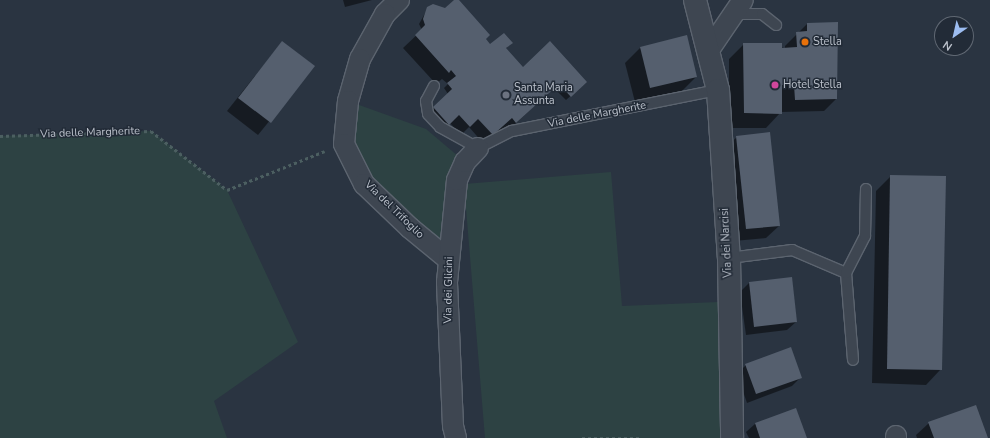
<!DOCTYPE html>
<html>
<head>
<meta charset="utf-8">
<style>
  body { margin:0 }
  #map { position:relative; width:990px; height:438px; overflow:hidden; background:#2a3441; font-family:"Nunito Sans",sans-serif }
  div>[style] { position:absolute }
  [style*='--x'] { left:calc(var(--x)*1px); top:calc(var(--y)*1px); width:calc(var(--w)*1px); rotate:calc(var(--a)*1deg) }
  .green>* { inset:0; background:#2d4243 }
  .shadow>* { inset:0; background:#0007 }
  .building>* { inset:0; background:#555f6e }
  .path>* { height:2.5px; margin-top:-1.25px; transform-origin:0; background:repeating-linear-gradient(90deg,#4c5f61 0 3px,transparent 0 6px) }
  .roads { filter:drop-shadow(1px 0 #5c646f) drop-shadow(-1px 0 #5c646f) drop-shadow(0 1px #5c646f) drop-shadow(0 -1px #5c646f) }
  .service>* { height:10px; margin:-5px; padding:0 5px; transform-origin:5px; border-radius:5px; background:#3e4651 }
  .minor>* { height:20px; margin:-10px; padding:0 10px; transform-origin:10px; border-radius:10px; background:#3e4651 }
  .tertiary>* { height:22px; margin:-11px; padding:0 11px; transform-origin:11px; border-radius:11px; background:#3e4651 }
  .dots>* { width:11px; height:11px; translate:-50% -50%; box-sizing:border-box; border:2px solid #222b37; border-radius:50% }
  span { translate:-50% -50%; white-space:nowrap; text-align:center; line-height:1.15; -webkit-text-stroke:3px #222b37; paint-order:stroke }
  .poi-label { font-size:11px; color:#bbc1cb }
  .left { translate:0 -50%; text-align:left }
  .street-label { font-size:11px; color:#bbc1cb }
  .north { position:absolute; left:934px; top:16px; width:40px; height:40px; box-sizing:border-box; background:#222b37; border:1px solid #5f6772; border-radius:50%; rotate:214deg; font-size:11px; font-weight:700; line-height:16px; text-align:center; color:#bbc1cb }
  .north::after { content:''; display:block; margin:auto; width:14px; height:18px; background:#9cbcf0; clip-path:polygon(50% 0,100% 100%,50% 72%,0 100%) }
</style>
</head>
<body>
<div id="map">
  <div class="green">
    <div style="clip-path:polygon(348px 101px,426px 129px,465px 162px,449px 260px,410px 228px,344px 144px)"></div>
    <div style="clip-path:polygon(151px 131px,227px 190px,298px 342px,214px 401px,227px 438px,0 438px,0 136px)"></div>
    <div style="clip-path:polygon(611px 172px,622px 306px,718px 302px,723px 438px,485px 438px,464px 184px)"></div>
  </div>
  <div class="shadow">
    <div style="clip-path:polygon(343px 0,372px 0,345px 7px)"></div>
    <div style="clip-path:polygon(455px 0,490px 46px,511px 43px,505px 49px,523px 68px,582px 86px,566px 100px,554px 88px,501px 137px,496px 132px,483px 143px,469px 127px,461px 135px,450px 123px,444px 128px,429px 112px,448px 94px,444px 88px,448px 84px,442px 79px,436px 84px,403px 48px,422px 30px,419px 24px,428px 8px,445px 9px)"></div>
    <div style="clip-path:polygon(807px 24px,836px 99px,824px 111px,781px 112px,766px 128px,729px 128px,729px 59px,744px 44px,785px 48px,785px 46px)"></div>
    <div style="clip-path:polygon(282px 42px,314px 66px,258px 135px,227px 111px)"></div>
    <div style="clip-path:polygon(640px 48px,696px 77px,681px 92px,635px 102px,625px 63px)"></div>
    <div style="clip-path:polygon(737px 137px,779px 226px,766px 238px,734px 241px,724px 149px)"></div>
    <div style="clip-path:polygon(891px 176px,941px 369px,926px 385px,872px 383px,876px 191px)"></div>
    <div style="clip-path:polygon(791px 278px,796px 322px,787px 330px,746px 335px,740px 292px,749px 283px)"></div>
    <div style="clip-path:polygon(746px 365px,801px 377px,792px 386px,747px 403px,737px 374px)"></div>
    <div style="clip-path:polygon(929px 423px,987px 438px,917px 438px,916px 435px)"></div>
    <div style="clip-path:polygon(755px 424px,806px 438px,749px 438px,746px 432px)"></div>
  </div>
  <div class="building">
    <div style="clip-path:polygon(454px 0,459px 0,490px 35px,486px 39px,490px 44px,504px 33px,513px 43px,506px 48px,523px 67px,550px 41px,587px 82px,571px 97px,559px 84px,516px 123px,512px 118px,493px 135px,478px 119px,470px 127px,459px 115px,449px 125px,433px 107px,452px 89px,447px 83px,456px 76px,451px 70px,449px 73px,415px 35px,425px 25px,423px 19px,427px 7px,433px 4px,445px 8px)"></div>
    <div style="clip-path:polygon(838px 22px,837px 99px,795px 100px,794px 85px,782px 85px,782px 114px,744px 113px,743px 43px,782px 43px,782px 48px,797px 47px,796px 32px,807px 31px,807px 23px)"></div>
    <div style="clip-path:polygon(687px 35px,697px 77px,650px 88px,640px 47px)"></div>
    <div style="clip-path:polygon(282px 41px,315px 66px,271px 123px,238px 98px)"></div>
    <div style="clip-path:polygon(770px 132px,780px 226px,746px 229px,736px 136px)"></div>
    <div style="clip-path:polygon(890px 175px,946px 176px,942px 370px,887px 369px)"></div>
    <div style="clip-path:polygon(792px 277px,797px 322px,754px 327px,749px 282px)"></div>
    <div style="clip-path:polygon(791px 347px,802px 378px,756px 394px,745px 364px)"></div>
    <div style="clip-path:polygon(976px 405px,988px 438px,934px 438px,928px 422px)"></div>
    <div style="clip-path:polygon(796px 408px,807px 438px,760px 438px,755px 423px)"></div>
  </div>
  <div class="path">
    <div style="--x:0;--y:136;--w:151;--a:-1.9"></div>
    <div style="--x:151;--y:131;--w:96;--a:37.8"></div>
    <div style="--x:227;--y:190;--w:105;--a:-21.7"></div>
    <div style="--x:582;--y:438;--w:59;--a:0"></div>
  </div>
  <div class="roads">
    <div class="service">
      <div style="--x:734;--y:14;--w:28;--a:0"></div>
      <div style="--x:762;--y:14;--w:18;--a:38"></div>
      <div style="--x:434;--y:86;--w:17;--a:118"></div>
      <div style="--x:426;--y:101;--w:13;--a:81"></div>
      <div style="--x:428;--y:114;--w:18;--a:47"></div>
      <div style="--x:440;--y:127;--w:43;--a:28.9"></div>
      <div style="--x:478;--y:148;--w:38;--a:-27"></div>
      <div style="--x:512;--y:131;--w:210;--a:-11.3"></div>
      <div style="--x:729;--y:258;--w:64;--a:-7.2"></div>
      <div style="--x:792;--y:250;--w:59;--a:23.1"></div>
      <div style="--x:846;--y:273;--w:87;--a:85.4"></div>
      <div style="--x:846;--y:273;--w:42;--a:-62.8"></div>
      <div style="--x:865;--y:236;--w:47;--a:-88.8"></div>
    </div>
    <div class="minor">
      <div style="--x:399;--y:0;--w:20;--a:135"></div>
      <div style="--x:385;--y:14;--w:51;--a:119.1"></div>
      <div style="--x:360;--y:59;--w:44;--a:105.9"></div>
      <div style="--x:348;--y:101;--w:43;--a:95.3"></div>
      <div style="--x:344;--y:144;--w:45;--a:63.4"></div>
      <div style="--x:364;--y:184;--w:64;--a:43.7"></div>
      <div style="--x:410;--y:228;--w:50;--a:39.4"></div>
      <div style="--x:709;--y:50;--w:60;--a:-55.8"></div>
      <div style="--x:896;--y:436;--w:2;--a:90"></div>
      <div style="--x:456;--y:438;--w:12;--a:-104"></div>
      <div style="--x:453;--y:426;--w:144;--a:-92.4"></div>
      <div style="--x:447;--y:282;--w:102;--a:-84.4"></div>
      <div style="--x:457;--y:180;--w:20;--a:-66"></div>
      <div style="--x:465;--y:162;--w:19;--a:-47"></div>
    </div>
    <div class="tertiary">
      <div style="--x:695;--y:0;--w:93;--a:75.7"></div>
      <div style="--x:718;--y:90;--w:168;--a:86.3"></div>
      <div style="--x:729;--y:258;--w:180;--a:89"></div>
    </div>
  </div>
  <div class="dots">
    <div style="left:805px;top:42px;background:#e8710a"></div>
    <div style="left:775px;top:85px;background:#d1479c"></div>
    <div style="left:506px;top:95px;background:#6b7280"></div>
  </div>
  <div class="poi-label">
    <span class="left" style="left:813px;top:42px">Stella</span>
    <span class="left" style="left:783px;top:85px">Hotel Stella</span>
    <span class="left" style="left:514px;top:95px">Santa Maria<br>Assunta</span>
  </div>
  <div class="street-label">
    <span style="left:597px;top:115px;rotate:-11deg">Via delle Margherite</span>
    <span style="left:90px;top:133px;rotate:-2deg">Via delle Margherite</span>
    <span style="left:394px;top:210px;rotate:44deg">Via del Trifoglio</span>
    <span style="left:727px;top:243px;rotate:-93deg">Via dei Narcisi</span>
    <span style="left:449px;top:290px;rotate:-89deg">Via dei Glicini</span>
  </div>
  <div class="north">N</div>
</div>
</body>
</html>
